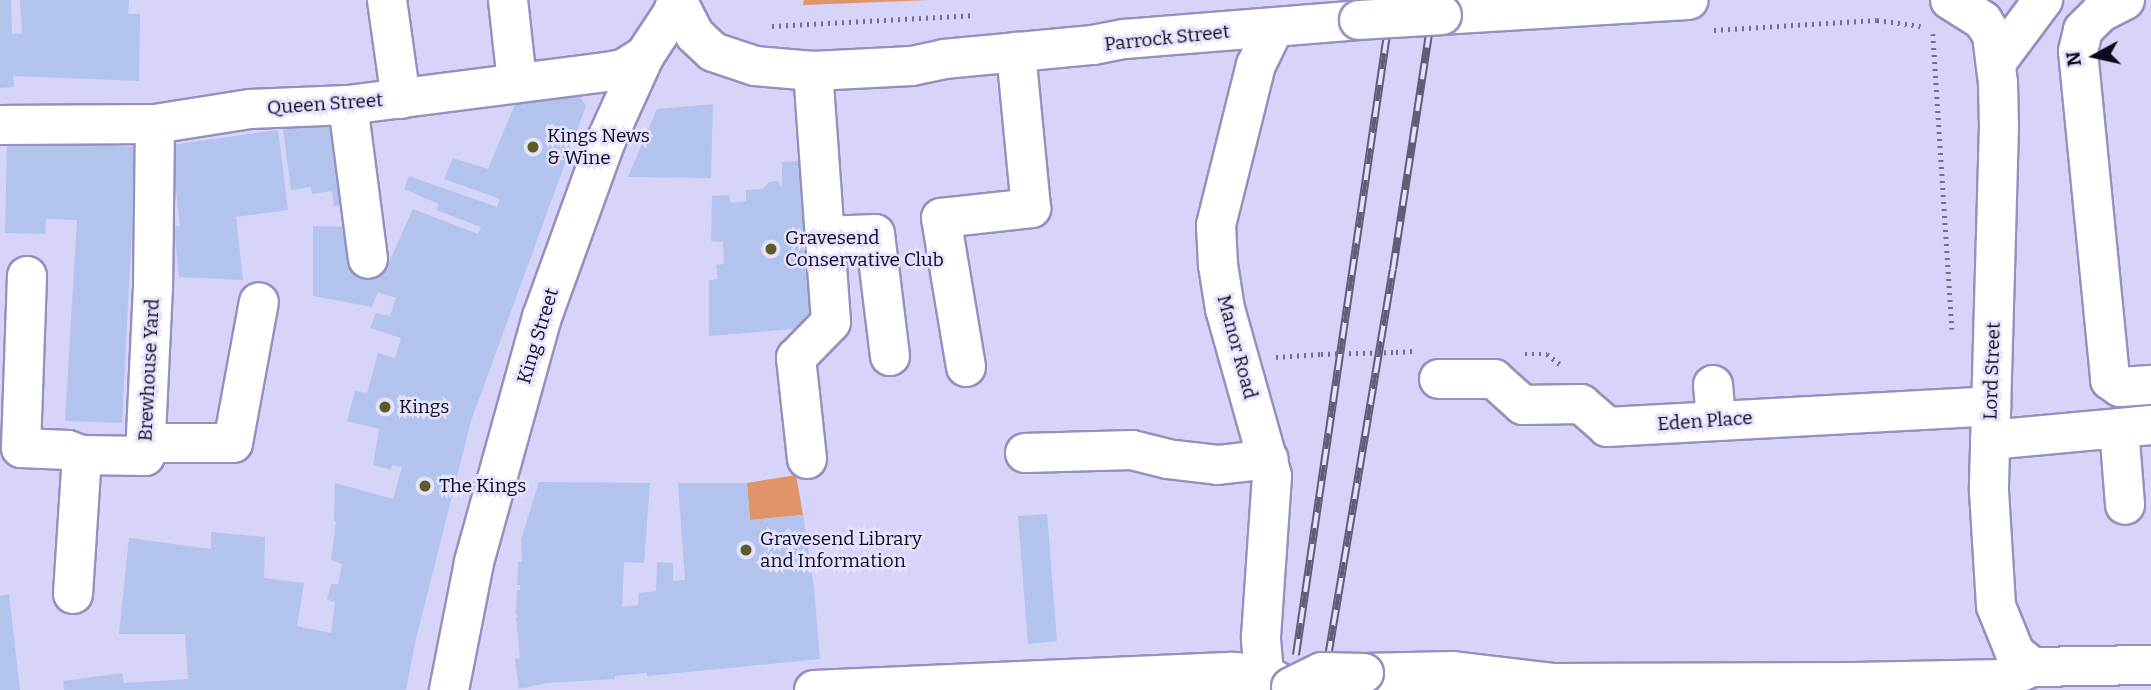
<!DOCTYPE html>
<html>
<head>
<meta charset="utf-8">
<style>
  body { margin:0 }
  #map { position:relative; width:2151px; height:690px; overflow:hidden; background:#d6d4f9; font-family:Bitter,serif }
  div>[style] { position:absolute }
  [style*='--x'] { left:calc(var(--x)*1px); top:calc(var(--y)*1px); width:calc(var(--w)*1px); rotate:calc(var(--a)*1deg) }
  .green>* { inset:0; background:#e19369 }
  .building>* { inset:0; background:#b2c3ee }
  .path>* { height:4.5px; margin-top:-2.25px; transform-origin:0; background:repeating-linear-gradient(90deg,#716f89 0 2px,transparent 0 7px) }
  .roads { filter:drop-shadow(2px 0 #9591bd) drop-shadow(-2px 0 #9591bd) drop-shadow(0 2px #9591bd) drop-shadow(0 -2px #9591bd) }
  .minor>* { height:38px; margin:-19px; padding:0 19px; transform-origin:19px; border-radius:19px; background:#fff }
  .major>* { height:38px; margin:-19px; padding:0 19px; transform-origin:19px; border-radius:19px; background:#fff }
  .rail>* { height:8px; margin-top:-4px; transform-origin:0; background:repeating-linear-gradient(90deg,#e4e2fe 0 16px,#605e77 0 32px); box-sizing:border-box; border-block:2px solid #605e77 }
  .path-bridge>* { height:4.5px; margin-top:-2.25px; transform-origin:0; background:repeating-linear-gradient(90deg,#716f89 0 2px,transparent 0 7px) }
  .bridges { filter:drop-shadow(2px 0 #9591bd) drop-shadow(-2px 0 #9591bd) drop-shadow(0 2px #9591bd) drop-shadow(0 -2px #9591bd) }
  .minor-bridge>* { height:38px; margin:-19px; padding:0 19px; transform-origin:19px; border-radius:19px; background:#fff }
  .major-bridge>* { height:38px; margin:-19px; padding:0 19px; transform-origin:19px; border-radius:19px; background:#fff }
  .dots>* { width:19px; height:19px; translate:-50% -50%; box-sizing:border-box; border:4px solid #e4e2fe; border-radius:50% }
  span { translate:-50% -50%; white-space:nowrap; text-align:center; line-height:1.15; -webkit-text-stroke:5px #e4e2fe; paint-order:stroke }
  .street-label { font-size:19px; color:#0d0b1b }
  .poi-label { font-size:19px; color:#0d0b1b }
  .left { translate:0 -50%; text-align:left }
  .north { position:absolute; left:2060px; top:21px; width:70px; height:70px; -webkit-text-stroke:5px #e4e2fe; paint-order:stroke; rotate:262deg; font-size:19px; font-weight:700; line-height:28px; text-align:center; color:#0d0b1b }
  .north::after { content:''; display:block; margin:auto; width:24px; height:32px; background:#0d0b1b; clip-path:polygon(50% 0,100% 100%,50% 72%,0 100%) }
</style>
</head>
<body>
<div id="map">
  <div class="green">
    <div style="clip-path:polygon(804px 0,931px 0,803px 5px)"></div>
    <div style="clip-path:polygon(796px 475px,803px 515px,750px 520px,747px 483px)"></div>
  </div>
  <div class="building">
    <div style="clip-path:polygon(0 0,11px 0,12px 34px,22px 33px,20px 0,129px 0,128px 14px,140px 14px,139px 81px,13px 76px,14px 87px,0 88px)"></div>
    <div style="clip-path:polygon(518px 97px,580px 97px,586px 106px,471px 421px,416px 639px,406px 690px,64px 690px,63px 681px,122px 673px,124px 683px,188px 679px,185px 634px,119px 634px,129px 538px,211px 549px,211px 532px,265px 537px,264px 578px,304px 583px,297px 626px,331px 633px,335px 602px,327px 600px,331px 584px,338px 584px,342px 564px,331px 560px,336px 522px,334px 521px,335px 483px,393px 499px,402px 467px,392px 465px,391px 470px,373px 465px,379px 429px,347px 421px,355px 391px,367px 393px,378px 353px,395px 358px,401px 338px,370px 328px,376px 313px,390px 316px,396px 298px,378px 292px,372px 307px,313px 296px,313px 226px,351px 227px,351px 264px,386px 269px,413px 209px,478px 234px,481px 227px,436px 210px,439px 204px,404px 189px,409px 176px,497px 207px,500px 199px,444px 179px,453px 158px,488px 169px)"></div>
    <div style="clip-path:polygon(713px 104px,711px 178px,628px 177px,657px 109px)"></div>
    <div style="clip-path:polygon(337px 121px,352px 204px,334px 206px,332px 191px,312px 194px,311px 187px,291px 190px,283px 129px)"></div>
    <div style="clip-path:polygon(278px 130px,288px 210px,236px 217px,243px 280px,179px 277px,174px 226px,180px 226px,171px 145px)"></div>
    <div style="clip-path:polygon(7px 142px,136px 147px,122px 423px,65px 421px,77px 220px,46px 219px,45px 234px,5px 233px)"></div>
    <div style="clip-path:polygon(813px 160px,818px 327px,709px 336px,709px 280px,718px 279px,716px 265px,724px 264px,723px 242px,711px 241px,712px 196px,729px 195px,731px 203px,746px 201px,746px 190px,763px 189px,769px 182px,778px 181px,782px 188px,782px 162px)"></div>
    <div style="clip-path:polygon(539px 482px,650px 483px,644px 563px,624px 562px,622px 607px,638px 605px,639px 593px,656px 591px,657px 562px,673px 563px,673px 581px,685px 580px,678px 483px,747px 483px,750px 520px,803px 515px,814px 588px,820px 659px,647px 676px,647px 673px,615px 676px,615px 679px,547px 683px,519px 689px,515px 659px,520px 658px,516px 617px,519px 617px,516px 614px,517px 590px,520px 590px,520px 585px,517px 585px,518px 562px,522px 562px,521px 539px)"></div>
    <div style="clip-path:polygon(1047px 514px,1057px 641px,1028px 644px,1018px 516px)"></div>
    <div style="clip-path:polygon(9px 594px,20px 690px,0 690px,0 596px)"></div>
  </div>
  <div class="path">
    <div style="--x:772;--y:26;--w:201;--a:-3.1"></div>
    <div style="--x:1714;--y:30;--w:163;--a:-3.5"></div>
    <div style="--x:1877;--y:20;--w:44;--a:7.8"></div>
    <div style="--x:1933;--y:34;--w:296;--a:86.3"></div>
    <div style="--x:1396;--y:352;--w:17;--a:-3"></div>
    <div style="--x:1525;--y:354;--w:22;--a:0"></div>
    <div style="--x:1547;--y:354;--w:18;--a:38"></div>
    <div style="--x:1276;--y:357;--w:45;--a:-3.8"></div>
  </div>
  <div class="roads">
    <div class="minor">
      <div style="--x:387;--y:0;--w:100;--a:82"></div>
      <div style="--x:508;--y:0;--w:82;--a:83.7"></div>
      <div style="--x:2125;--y:0;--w:28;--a:153"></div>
      <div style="--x:2100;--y:13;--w:24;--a:135"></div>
      <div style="--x:2083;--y:30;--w:22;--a:103"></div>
      <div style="--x:2078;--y:51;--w:331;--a:84.4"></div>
      <div style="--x:2110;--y:380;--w:12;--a:35"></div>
      <div style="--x:2120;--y:387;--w:31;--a:-4"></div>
      <div style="--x:1996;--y:63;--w:79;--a:-53.3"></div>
      <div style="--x:348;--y:105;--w:155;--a:82.6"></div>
      <div style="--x:0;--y:125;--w:155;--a:-0.4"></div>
      <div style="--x:155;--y:124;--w:96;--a:-9"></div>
      <div style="--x:250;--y:109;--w:98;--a:-2.3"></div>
      <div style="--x:348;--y:105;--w:261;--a:-7.3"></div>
      <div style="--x:607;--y:72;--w:16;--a:-11"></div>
      <div style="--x:623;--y:69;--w:26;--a:-32"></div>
      <div style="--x:825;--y:236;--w:50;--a:-2.3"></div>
      <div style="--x:875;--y:234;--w:123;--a:83"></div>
      <div style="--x:27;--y:276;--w:172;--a:92"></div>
      <div style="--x:21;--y:448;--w:47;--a:2.4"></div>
      <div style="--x:68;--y:450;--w:15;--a:20"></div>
      <div style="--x:966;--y:367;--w:151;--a:-99.5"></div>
      <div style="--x:941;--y:218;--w:91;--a:-6.3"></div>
      <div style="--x:1031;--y:208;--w:157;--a:-95.5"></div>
      <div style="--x:1439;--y:379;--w:55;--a:0"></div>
      <div style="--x:1494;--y:379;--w:39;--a:42"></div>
      <div style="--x:1523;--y:405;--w:58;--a:-1"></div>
      <div style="--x:1581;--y:404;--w:35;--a:41"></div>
      <div style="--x:1607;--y:427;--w:385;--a:-3.1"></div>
      <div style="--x:1713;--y:385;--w:35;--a:85"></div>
      <div style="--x:2119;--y:428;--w:77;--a:85.5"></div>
      <div style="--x:1990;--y:440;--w:162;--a:-5.3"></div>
      <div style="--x:145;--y:443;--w:88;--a:0"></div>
      <div style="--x:233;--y:443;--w:143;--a:-79.6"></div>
      <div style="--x:1025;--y:453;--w:107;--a:-1.6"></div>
      <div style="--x:1132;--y:450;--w:36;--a:14"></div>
      <div style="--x:1167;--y:459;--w:51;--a:6.7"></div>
      <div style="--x:1218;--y:465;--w:51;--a:-6.7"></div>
      <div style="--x:807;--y:459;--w:102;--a:-96.2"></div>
      <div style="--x:796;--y:358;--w:50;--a:-45.8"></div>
      <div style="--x:831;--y:322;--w:252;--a:-94.1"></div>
      <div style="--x:73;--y:594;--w:139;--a:-86.3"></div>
      <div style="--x:82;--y:455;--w:63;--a:0.9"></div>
      <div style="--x:145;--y:456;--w:167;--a:-87.3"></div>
      <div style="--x:153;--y:289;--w:165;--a:-89.3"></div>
      <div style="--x:1364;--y:673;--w:89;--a:-1.3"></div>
      <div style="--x:1453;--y:671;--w:102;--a:6.8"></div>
      <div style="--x:1554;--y:683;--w:301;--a:-0.2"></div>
      <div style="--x:1855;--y:682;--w:149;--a:-1.2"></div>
      <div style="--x:2004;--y:679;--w:30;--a:-23"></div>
      <div style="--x:1264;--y:674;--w:37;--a:-95"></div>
      <div style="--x:1261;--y:637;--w:161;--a:-86.1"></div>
      <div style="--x:1272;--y:476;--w:173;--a:-105.7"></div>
      <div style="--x:1225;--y:309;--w:45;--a:-99"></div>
      <div style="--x:1218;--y:265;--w:40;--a:-92.9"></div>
      <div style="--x:1216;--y:225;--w:165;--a:-76"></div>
      <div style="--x:1256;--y:65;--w:41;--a:-64.1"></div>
      <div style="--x:449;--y:690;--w:130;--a:-78.9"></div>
      <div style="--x:474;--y:562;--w:254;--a:-74.5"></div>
      <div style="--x:542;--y:317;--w:185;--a:-70.1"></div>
      <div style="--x:605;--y:143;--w:97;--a:-65.6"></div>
      <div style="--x:645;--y:55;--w:49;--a:-56.6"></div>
      <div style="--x:672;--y:14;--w:14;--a:-69"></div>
      <div style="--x:814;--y:690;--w:419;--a:-2.5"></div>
      <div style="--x:1233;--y:672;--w:31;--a:4"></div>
      <div style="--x:1264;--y:674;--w:23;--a:29"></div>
    </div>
    <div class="major">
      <div style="--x:677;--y:0;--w:39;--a:63"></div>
      <div style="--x:695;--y:35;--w:25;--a:43"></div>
      <div style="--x:713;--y:52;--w:44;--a:18.4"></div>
      <div style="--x:755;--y:66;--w:58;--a:4.9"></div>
      <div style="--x:813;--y:71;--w:99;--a:-2.9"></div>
      <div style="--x:912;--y:66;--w:33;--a:-12"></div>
      <div style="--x:944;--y:59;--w:150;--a:-5.4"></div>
      <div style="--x:1093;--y:45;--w:33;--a:-11"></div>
      <div style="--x:1125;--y:39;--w:235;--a:-4.6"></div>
      <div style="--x:1950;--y:0;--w:39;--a:32"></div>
      <div style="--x:1983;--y:21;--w:17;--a:57"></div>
      <div style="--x:1992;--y:35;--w:48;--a:82.9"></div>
      <div style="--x:1998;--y:83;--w:43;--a:88.7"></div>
      <div style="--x:1999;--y:126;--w:365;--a:91.6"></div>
      <div style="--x:1989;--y:491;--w:115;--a:86.5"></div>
      <div style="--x:1996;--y:606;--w:51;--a:68"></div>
      <div style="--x:2015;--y:653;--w:22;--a:39"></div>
      <div style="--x:2032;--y:667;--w:119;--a:-1"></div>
      <div style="--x:1442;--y:15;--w:247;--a:-3.5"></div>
    </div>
  </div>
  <div class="rail">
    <div style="--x:1296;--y:655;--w:662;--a:-81.66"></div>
    <div style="--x:1328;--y:657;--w:393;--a:-80.5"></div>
    <div style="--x:1393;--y:269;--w:272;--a:-81.3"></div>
  </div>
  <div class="path-bridge">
    <div style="--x:1321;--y:354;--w:75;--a:-1.5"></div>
  </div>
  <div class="bridges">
    <div class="minor-bridge">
      <div style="--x:1291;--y:687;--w:34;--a:-26"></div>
      <div style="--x:1322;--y:672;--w:42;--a:1.4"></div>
    </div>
    <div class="major-bridge">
      <div style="--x:1359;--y:20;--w:83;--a:-3.4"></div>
    </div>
  </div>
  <div class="dots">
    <div style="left:533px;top:147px;background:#5d5c29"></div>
    <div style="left:771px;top:249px;background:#5d5c29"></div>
    <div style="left:385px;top:407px;background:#5d5c29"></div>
    <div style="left:425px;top:486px;background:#5d5c29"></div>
    <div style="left:746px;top:550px;background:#5d5c29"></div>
  </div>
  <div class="street-label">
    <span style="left:1167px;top:38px;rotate:-6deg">Parrock Street</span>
    <span style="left:325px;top:104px;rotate:-4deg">Queen Street</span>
    <span style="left:538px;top:336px;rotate:-73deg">King Street</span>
    <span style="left:1237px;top:347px;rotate:75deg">Manor Road</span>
    <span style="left:149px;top:370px;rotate:-87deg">Brewhouse Yard</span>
    <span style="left:1992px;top:371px;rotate:-88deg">Lord Street</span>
    <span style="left:1705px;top:421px;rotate:-4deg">Eden Place</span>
  </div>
  <div class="poi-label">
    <span class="left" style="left:547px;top:147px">Kings News<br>&amp; Wine</span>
    <span class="left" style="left:785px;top:249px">Gravesend<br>Conservative Club</span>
    <span class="left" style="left:399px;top:407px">Kings</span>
    <span class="left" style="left:439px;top:486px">The Kings</span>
    <span class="left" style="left:760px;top:550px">Gravesend Library<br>and Information</span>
  </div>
  <div class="north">N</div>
</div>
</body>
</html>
